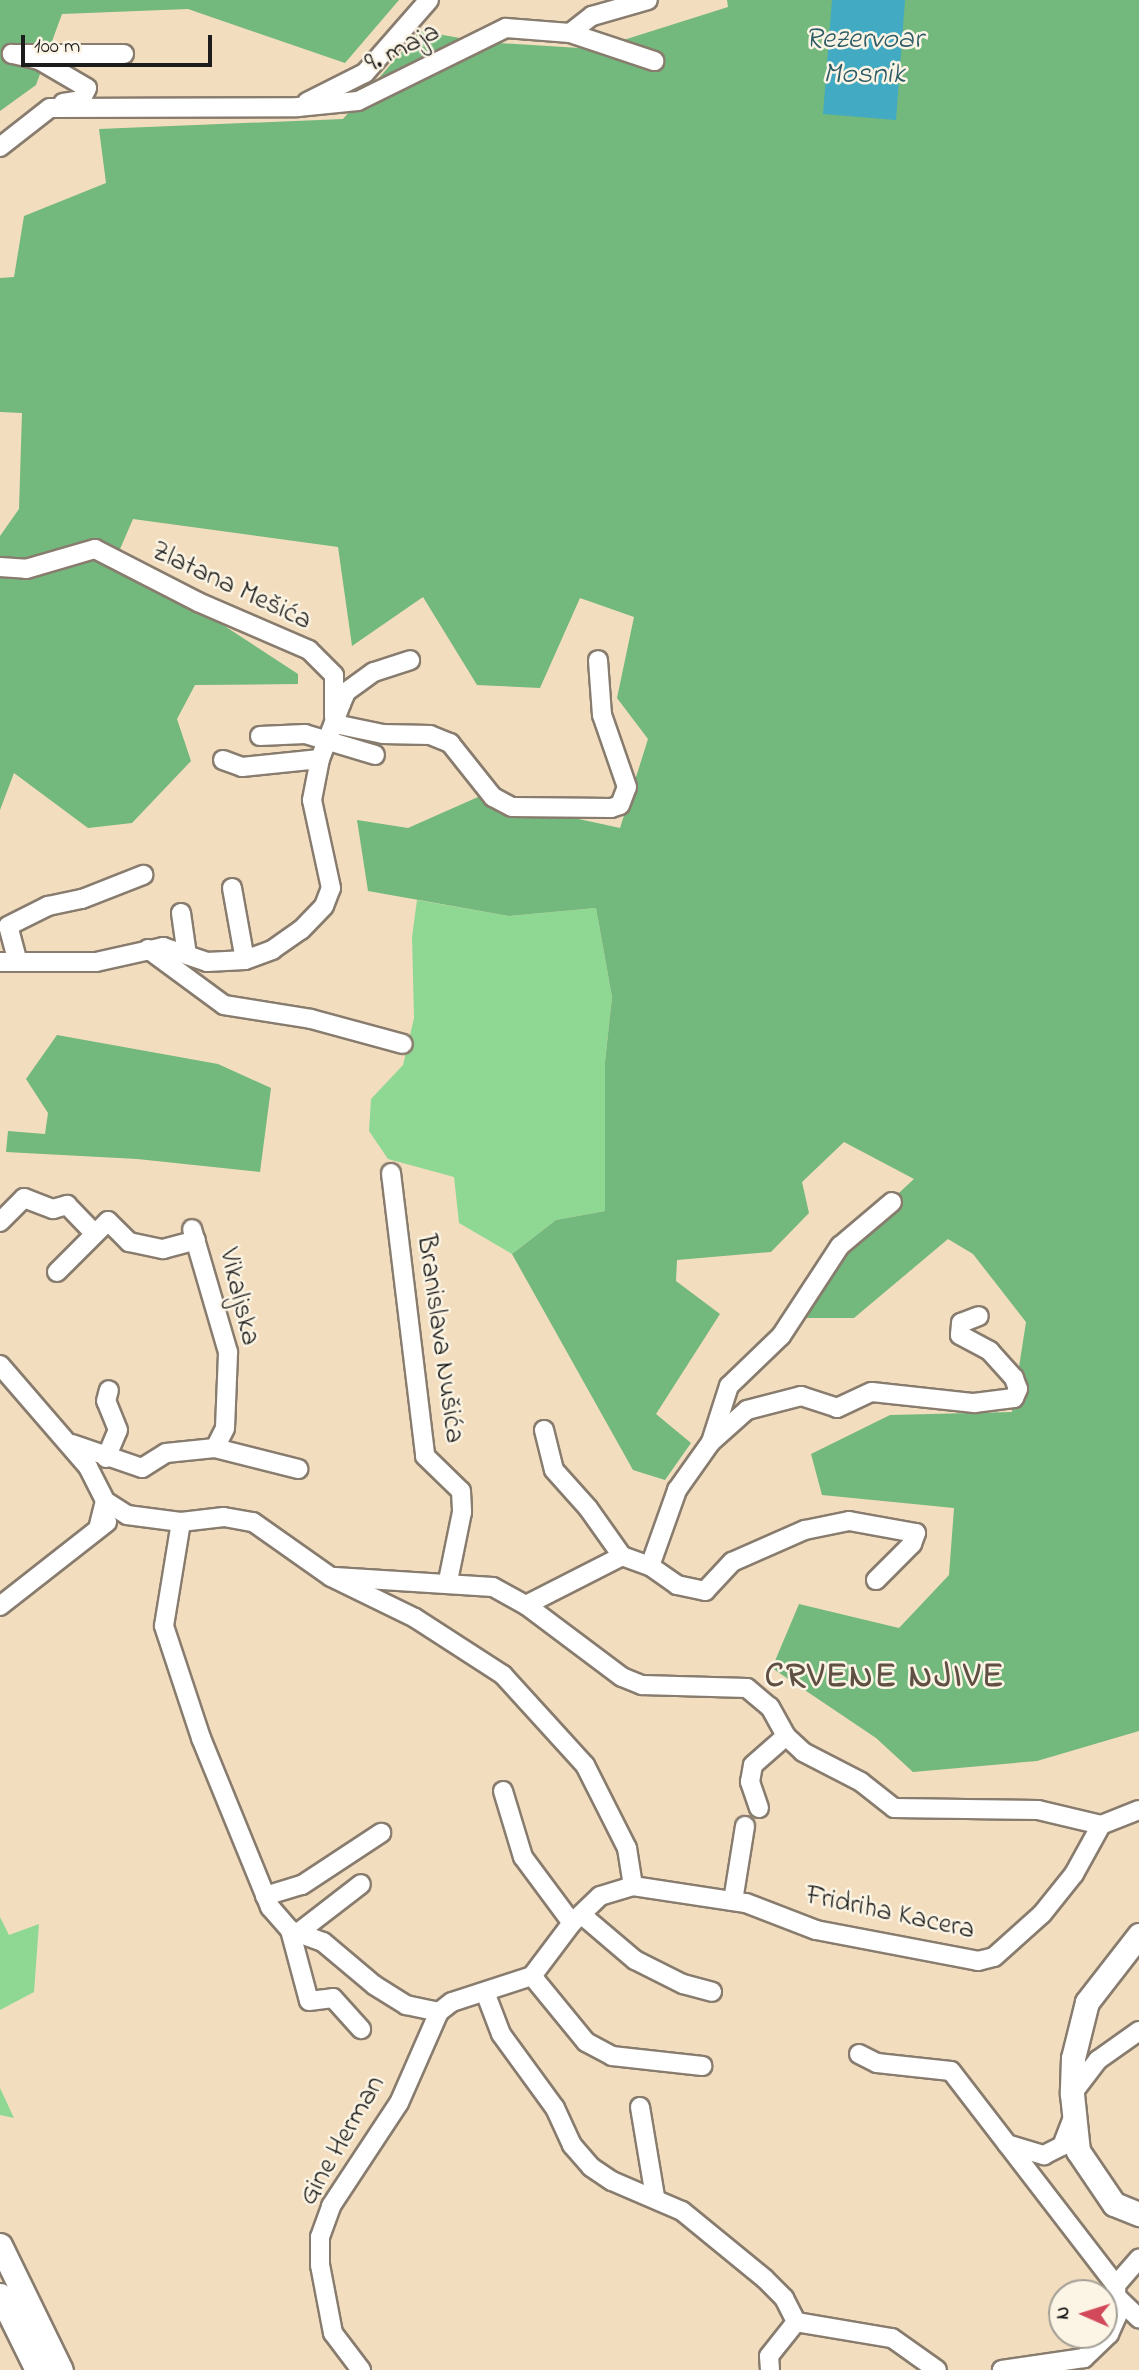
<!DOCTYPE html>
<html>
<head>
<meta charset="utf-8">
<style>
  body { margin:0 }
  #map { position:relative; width:1139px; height:2370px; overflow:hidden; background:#f3ddbf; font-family:"Indie Flower",sans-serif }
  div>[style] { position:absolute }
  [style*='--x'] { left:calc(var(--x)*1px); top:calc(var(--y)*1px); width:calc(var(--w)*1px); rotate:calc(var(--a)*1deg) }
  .green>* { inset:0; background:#8fd893 }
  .forest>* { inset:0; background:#73b87d }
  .water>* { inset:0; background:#42aac2 }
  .roads { filter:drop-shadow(2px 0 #887c6e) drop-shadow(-2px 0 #887c6e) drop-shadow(0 2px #887c6e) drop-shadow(0 -2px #887c6e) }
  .minor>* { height:18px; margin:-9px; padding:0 9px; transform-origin:9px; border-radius:9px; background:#fff }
  .major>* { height:23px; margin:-11.5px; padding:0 11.5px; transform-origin:11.5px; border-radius:11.5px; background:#fff }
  span { translate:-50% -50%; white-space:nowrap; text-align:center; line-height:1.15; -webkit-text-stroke:5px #fcf5e5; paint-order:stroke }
  .street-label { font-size:28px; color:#1c1c1c }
  .water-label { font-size:30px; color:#2d5c67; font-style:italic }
  .district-label { font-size:35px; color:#5f5043; font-weight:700; letter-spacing:2px }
  .north { position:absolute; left:1048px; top:2279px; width:70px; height:70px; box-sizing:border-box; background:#fcf5e5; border:2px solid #a29e95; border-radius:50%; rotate:273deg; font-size:19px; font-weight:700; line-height:28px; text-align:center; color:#1c1c1c }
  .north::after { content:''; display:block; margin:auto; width:24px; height:32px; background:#d1495b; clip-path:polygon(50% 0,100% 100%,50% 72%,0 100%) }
  .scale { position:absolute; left:21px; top:35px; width:191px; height:32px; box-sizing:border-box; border:4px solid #1c1c1c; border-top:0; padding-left:9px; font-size:21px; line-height:24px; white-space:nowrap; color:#1c1c1c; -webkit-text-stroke:5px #fcf5e5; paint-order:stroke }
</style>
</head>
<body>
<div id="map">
  <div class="green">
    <div style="clip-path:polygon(417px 900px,509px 916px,596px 908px,612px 997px,605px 1062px,605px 1211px,556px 1220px,512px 1254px,459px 1223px,454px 1177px,388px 1159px,369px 1131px,371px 1099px,403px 1065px,414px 1018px,412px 937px)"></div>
    <div style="clip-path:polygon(0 1917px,9px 1935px,39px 1924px,34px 1992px,0 2010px)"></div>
    <div style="clip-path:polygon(0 2088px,14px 2118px,0 2115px)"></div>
  </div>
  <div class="forest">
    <div style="clip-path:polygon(0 0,399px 0,345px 63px,188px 9px,62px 14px,36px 85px,0 111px)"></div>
    <div style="clip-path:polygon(727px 0,1139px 0,1139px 1731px,1037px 1761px,913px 1772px,876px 1738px,772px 1668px,799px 1604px,899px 1628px,949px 1575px,954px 1508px,822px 1495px,811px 1454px,890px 1415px,1012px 1412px,1026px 1322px,973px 1254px,948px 1239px,854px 1318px,799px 1318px,847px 1241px,914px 1179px,844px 1142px,802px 1182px,809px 1213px,771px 1252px,677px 1260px,676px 1281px,720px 1314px,656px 1414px,691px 1443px,665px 1480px,633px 1470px,512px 1254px,556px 1220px,605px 1211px,605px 1062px,612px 997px,596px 908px,509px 916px,368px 891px,357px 820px,408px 828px,478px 797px,620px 828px,648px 739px,617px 698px,634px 617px,580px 598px,540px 688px,477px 685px,423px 597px,352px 646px,338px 547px,133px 519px,117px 556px,298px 674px,298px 684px,195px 685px,177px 719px,191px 761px,132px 823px,88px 828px,14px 773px,0 810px,0 536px,19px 509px,22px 413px,0 412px,0 278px,14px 277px,24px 216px,106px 183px,99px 129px,343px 119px,420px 31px,483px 42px,595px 49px,728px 7px)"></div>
    <div style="clip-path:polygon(57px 1035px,218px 1064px,271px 1088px,260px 1172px,137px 1159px,6px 1152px,8px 1131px,45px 1134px,48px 1113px,26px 1079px)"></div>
  </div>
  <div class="water">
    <div style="clip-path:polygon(832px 0,905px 0,896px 120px,823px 114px)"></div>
  </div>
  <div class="roads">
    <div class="minor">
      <div style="--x:570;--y:33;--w:28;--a:-38"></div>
      <div style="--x:592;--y:16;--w:58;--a:-15.9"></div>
      <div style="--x:307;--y:102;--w:65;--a:-26.6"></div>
      <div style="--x:365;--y:73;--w:97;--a:-48.8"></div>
      <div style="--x:63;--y:103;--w:18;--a:-9"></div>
      <div style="--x:81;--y:100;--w:13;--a:-63"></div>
      <div style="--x:87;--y:88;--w:56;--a:-149.7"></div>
      <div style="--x:39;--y:60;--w:28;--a:-167"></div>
      <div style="--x:12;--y:54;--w:112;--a:0"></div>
      <div style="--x:0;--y:147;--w:63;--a:-38"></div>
      <div style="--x:50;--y:108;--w:248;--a:-0.2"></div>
      <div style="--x:298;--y:107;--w:60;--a:-5.7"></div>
      <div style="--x:358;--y:101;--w:165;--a:-26.3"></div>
      <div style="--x:506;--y:28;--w:64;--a:4.5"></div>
      <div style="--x:570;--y:33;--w:89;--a:18.4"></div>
      <div style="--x:0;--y:567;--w:26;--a:4"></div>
      <div style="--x:26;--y:569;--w:72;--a:-16.2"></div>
      <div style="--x:95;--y:549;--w:116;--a:27.2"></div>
      <div style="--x:198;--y:602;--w:121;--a:23.4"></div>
      <div style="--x:309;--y:650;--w:35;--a:45"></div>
      <div style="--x:334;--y:675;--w:42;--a:90"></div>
      <div style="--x:335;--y:724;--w:49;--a:11.8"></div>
      <div style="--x:383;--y:734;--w:47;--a:1.2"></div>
      <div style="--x:430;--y:735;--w:22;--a:22"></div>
      <div style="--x:450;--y:743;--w:69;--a:51.5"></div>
      <div style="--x:493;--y:797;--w:21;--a:28"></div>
      <div style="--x:512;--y:807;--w:99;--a:0.6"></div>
      <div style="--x:611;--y:808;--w:9;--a:-18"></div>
      <div style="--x:620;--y:805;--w:19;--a:-69"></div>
      <div style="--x:627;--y:787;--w:76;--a:-109.1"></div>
      <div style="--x:602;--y:715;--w:55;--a:-94.2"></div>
      <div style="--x:260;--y:736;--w:45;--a:-2.5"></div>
      <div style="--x:305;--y:734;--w:73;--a:16.7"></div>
      <div style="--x:223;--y:760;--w:20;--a:20"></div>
      <div style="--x:242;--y:767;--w:78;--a:-5.9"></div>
      <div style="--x:232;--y:888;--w:73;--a:79.8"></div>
      <div style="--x:181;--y:913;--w:42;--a:81.9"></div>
      <div style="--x:148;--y:949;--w:94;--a:36.4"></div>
      <div style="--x:224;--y:1005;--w:88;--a:9.1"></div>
      <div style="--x:311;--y:1019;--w:95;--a:15.2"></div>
      <div style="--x:17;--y:959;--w:34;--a:-105"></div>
      <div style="--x:8;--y:926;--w:45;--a:-26.6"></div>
      <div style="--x:48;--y:906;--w:35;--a:-12"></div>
      <div style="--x:82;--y:899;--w:66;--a:-21.5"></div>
      <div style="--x:0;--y:962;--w:96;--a:0"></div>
      <div style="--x:96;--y:962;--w:69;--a:-12.6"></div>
      <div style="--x:163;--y:947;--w:46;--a:18.8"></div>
      <div style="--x:207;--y:962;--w:38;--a:-3"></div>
      <div style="--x:245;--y:960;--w:29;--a:-20"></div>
      <div style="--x:272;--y:950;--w:35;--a:-35"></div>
      <div style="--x:301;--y:930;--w:33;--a:-46"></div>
      <div style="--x:324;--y:906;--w:19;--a:-69"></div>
      <div style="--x:331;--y:888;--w:90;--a:-102.2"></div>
      <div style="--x:312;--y:800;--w:42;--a:-79"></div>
      <div style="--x:320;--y:759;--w:59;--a:-69.1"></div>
      <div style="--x:341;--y:704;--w:13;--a:-67"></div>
      <div style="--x:346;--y:692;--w:34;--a:-36"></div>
      <div style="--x:374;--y:672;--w:38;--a:-18"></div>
      <div style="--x:391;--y:1173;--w:285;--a:83.1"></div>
      <div style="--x:425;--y:1456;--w:50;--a:44.2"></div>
      <div style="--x:461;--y:1491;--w:21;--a:87"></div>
      <div style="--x:462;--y:1512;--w:70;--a:101.5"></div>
      <div style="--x:0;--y:1222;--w:34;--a:-45"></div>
      <div style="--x:24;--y:1198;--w:31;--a:21"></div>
      <div style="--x:53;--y:1209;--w:15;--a:-16"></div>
      <div style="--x:67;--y:1205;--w:40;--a:46"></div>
      <div style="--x:57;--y:1272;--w:72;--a:-45"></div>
      <div style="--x:108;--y:1221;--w:30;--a:45"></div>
      <div style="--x:129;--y:1242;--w:35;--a:12"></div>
      <div style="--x:163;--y:1249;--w:34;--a:-15"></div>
      <div style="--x:0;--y:1365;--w:135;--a:49.2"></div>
      <div style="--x:88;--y:1467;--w:38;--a:63"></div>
      <div style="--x:105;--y:1501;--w:25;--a:104"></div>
      <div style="--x:544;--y:1430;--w:41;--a:76"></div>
      <div style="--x:554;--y:1470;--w:51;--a:48.2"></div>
      <div style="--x:588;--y:1508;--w:59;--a:54.7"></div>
      <div style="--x:711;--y:1442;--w:48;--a:-41.6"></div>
      <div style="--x:747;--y:1410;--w:56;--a:-14.5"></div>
      <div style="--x:801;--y:1396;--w:38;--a:18"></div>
      <div style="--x:837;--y:1408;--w:38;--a:-25"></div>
      <div style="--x:872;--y:1392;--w:103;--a:6.2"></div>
      <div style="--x:974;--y:1403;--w:40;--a:-7.1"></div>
      <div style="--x:1014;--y:1398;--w:10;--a:-66"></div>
      <div style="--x:1018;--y:1389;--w:12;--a:-110"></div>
      <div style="--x:1014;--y:1378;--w:36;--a:-132"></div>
      <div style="--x:990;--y:1351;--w:34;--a:-152"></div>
      <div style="--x:960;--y:1335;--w:12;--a:-85"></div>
      <div style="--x:961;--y:1323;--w:19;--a:-21"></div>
      <div style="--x:72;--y:1444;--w:74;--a:18.9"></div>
      <div style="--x:142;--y:1468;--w:28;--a:-32"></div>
      <div style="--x:166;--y:1453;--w:49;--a:-5.8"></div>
      <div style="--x:215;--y:1448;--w:22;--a:-63"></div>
      <div style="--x:225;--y:1428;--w:76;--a:-87.7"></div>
      <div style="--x:228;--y:1352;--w:128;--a:-106.3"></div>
      <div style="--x:215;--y:1448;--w:86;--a:14.2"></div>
      <div style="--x:106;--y:1458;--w:30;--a:-67"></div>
      <div style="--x:118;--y:1430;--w:31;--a:-112"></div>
      <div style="--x:106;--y:1401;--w:11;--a:-75"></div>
      <div style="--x:105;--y:1501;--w:26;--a:32"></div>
      <div style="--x:127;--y:1515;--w:54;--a:7.4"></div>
      <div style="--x:181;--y:1522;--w:43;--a:-6.6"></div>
      <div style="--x:224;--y:1517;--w:29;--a:10"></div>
      <div style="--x:253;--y:1522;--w:95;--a:35.2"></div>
      <div style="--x:331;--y:1577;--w:93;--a:26"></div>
      <div style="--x:415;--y:1618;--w:105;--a:32.9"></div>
      <div style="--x:503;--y:1675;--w:122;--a:47.7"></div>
      <div style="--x:585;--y:1765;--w:93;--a:63.2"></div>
      <div style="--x:627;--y:1848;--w:38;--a:81"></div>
      <div style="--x:633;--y:1886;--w:114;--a:8.6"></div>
      <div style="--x:746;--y:1903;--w:75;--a:21.1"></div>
      <div style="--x:816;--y:1930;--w:165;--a:10.8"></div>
      <div style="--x:978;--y:1961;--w:16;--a:-14"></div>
      <div style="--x:994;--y:1957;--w:64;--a:-41.9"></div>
      <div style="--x:1042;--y:1914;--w:51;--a:-51.3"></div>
      <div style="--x:1074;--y:1874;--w:56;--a:-61.1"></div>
      <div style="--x:181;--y:1522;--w:105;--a:99.3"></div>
      <div style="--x:164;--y:1626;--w:118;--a:71.7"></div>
      <div style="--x:201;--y:1738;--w:183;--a:67.8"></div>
      <div style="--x:270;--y:1907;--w:30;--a:49"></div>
      <div style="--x:290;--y:1930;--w:35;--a:20"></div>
      <div style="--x:323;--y:1942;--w:67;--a:40.1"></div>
      <div style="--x:374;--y:1985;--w:38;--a:32"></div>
      <div style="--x:406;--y:2005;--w:34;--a:12"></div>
      <div style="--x:650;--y:1566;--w:81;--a:-70.4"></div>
      <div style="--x:677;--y:1490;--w:59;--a:-54.7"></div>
      <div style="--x:711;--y:1442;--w:59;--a:-72.2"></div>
      <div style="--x:729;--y:1386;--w:72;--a:-43.9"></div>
      <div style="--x:781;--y:1336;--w:108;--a:-56.8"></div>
      <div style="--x:840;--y:1246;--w:68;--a:-40.2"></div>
      <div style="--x:335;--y:1577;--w:158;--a:3.6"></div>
      <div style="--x:493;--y:1587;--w:38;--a:29"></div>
      <div style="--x:526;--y:1605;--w:120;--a:36.9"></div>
      <div style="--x:622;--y:1677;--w:22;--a:22"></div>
      <div style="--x:642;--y:1685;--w:105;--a:1.6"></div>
      <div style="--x:747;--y:1688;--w:30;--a:40"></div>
      <div style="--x:770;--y:1707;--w:33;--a:61"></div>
      <div style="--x:786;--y:1736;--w:23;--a:43"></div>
      <div style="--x:803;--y:1752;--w:65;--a:27.3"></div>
      <div style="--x:861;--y:1782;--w:42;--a:38.2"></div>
      <div style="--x:894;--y:1808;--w:144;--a:0.8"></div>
      <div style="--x:1038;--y:1810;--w:65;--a:13.4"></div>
      <div style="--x:526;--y:1605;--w:108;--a:-27"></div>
      <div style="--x:622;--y:1556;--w:30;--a:20"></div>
      <div style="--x:650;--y:1566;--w:33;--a:35"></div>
      <div style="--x:677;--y:1585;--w:29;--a:12"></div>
      <div style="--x:705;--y:1591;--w:40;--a:-47"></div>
      <div style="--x:732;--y:1562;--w:80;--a:-23.7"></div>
      <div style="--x:805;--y:1530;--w:45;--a:-11.6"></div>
      <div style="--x:849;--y:1521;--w:68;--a:10.2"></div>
      <div style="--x:916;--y:1533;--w:12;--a:110"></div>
      <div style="--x:912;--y:1544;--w:51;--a:135"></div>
      <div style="--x:0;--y:1606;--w:136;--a:-38.1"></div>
      <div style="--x:503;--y:1791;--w:69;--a:73.1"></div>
      <div style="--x:523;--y:1857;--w:82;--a:53.4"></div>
      <div style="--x:759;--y:1808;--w:28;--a:-109"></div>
      <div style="--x:750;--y:1782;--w:17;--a:-80"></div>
      <div style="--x:753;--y:1765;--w:44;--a:-41.3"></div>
      <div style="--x:1101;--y:1825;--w:41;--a:-21.5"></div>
      <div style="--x:265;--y:1896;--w:39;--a:-17"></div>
      <div style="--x:302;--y:1885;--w:95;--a:-33.4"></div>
      <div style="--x:733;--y:1901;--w:76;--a:-80.9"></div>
      <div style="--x:582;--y:1915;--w:70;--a:40.3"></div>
      <div style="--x:635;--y:1960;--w:54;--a:26.6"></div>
      <div style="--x:683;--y:1984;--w:30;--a:15"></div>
      <div style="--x:290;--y:1930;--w:73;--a:75"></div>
      <div style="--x:309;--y:2001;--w:24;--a:-7"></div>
      <div style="--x:333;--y:1998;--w:42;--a:47.9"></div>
      <div style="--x:299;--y:1932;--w:78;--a:-37.7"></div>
      <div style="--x:532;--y:1976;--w:85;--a:50.7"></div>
      <div style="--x:586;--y:2042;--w:30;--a:28"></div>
      <div style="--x:612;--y:2056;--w:91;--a:6.3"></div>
      <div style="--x:485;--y:1992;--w:45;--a:69.1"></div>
      <div style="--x:501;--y:2034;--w:92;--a:53.9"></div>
      <div style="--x:555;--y:2108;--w:41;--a:65.3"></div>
      <div style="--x:572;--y:2145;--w:29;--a:49"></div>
      <div style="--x:591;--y:2167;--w:25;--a:34"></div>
      <div style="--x:612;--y:2181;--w:76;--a:23.2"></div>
      <div style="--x:682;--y:2211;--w:107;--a:39.3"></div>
      <div style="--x:765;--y:2279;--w:27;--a:45"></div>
      <div style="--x:784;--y:2298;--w:27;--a:63"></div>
      <div style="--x:859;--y:2054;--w:20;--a:27"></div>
      <div style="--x:877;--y:2063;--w:74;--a:6.2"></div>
      <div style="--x:951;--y:2071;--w:270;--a:52.4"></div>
      <div style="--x:1116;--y:2285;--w:31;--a:88"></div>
      <div style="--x:1117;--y:2316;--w:20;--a:114"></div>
      <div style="--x:1109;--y:2334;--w:35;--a:136"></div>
      <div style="--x:1084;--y:2358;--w:83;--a:171.7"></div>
      <div style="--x:1072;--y:2094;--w:43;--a:-52.6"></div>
      <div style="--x:1098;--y:2060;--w:50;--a:-35.3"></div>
      <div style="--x:640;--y:2107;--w:91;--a:80.5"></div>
      <div style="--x:1007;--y:2144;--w:39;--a:17"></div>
      <div style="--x:1044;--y:2155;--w:20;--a:-27"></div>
      <div style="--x:1062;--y:2146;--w:28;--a:-69"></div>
      <div style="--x:1116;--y:2285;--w:35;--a:-49"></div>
      <div style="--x:1119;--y:2299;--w:28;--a:44"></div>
      <div style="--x:361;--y:2370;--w:46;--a:-127.1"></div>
      <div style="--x:333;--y:2333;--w:69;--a:-100.8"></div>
      <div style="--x:320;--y:2265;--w:28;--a:-90"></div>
      <div style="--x:320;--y:2237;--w:33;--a:-70"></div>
      <div style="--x:331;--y:2206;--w:123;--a:-56.6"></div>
      <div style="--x:399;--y:2103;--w:99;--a:-66.3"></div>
      <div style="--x:439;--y:2012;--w:16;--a:-38"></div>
      <div style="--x:452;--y:2002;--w:84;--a:-18"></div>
      <div style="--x:532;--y:1976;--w:66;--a:-53"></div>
      <div style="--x:572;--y:1923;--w:39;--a:-44"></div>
      <div style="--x:600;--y:1896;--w:34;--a:-17"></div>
      <div style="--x:770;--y:2370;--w:14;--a:-94"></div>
      <div style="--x:769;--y:2356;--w:43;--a:-51.5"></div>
      <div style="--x:796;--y:2322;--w:97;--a:9.5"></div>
      <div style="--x:892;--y:2338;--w:55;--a:35.4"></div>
    </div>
    <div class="major">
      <div style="--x:1139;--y:1935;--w:85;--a:127.8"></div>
      <div style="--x:1087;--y:2002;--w:58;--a:104"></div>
      <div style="--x:1073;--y:2058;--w:36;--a:92"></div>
      <div style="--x:1072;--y:2094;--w:57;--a:84"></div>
      <div style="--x:1078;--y:2151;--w:64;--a:55.8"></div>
      <div style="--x:1114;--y:2204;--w:27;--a:22"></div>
      <div style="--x:0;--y:2245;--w:139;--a:64"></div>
      <div style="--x:0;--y:2295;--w:84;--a:63.7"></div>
    </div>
  </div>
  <div class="street-label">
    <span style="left:403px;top:49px;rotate:-27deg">9. maja</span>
    <span style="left:231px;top:587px;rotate:25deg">Zlatana Mešića</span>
    <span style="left:238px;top:1297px;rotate:76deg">Vikaljska</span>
    <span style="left:439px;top:1339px;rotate:82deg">Branislava Nušića</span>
    <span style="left:890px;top:1914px;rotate:12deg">Fridriha Kacera</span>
    <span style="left:343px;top:2141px;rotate:-60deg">Gine Herman</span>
  </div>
  <div class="water-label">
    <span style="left:864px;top:57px">Rezervoar<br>Mosnik</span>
  </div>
  <div class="district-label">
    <span style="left:885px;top:1678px">CRVENE NJIVE</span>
  </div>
  <div class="north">N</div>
  <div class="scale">100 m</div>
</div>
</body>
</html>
